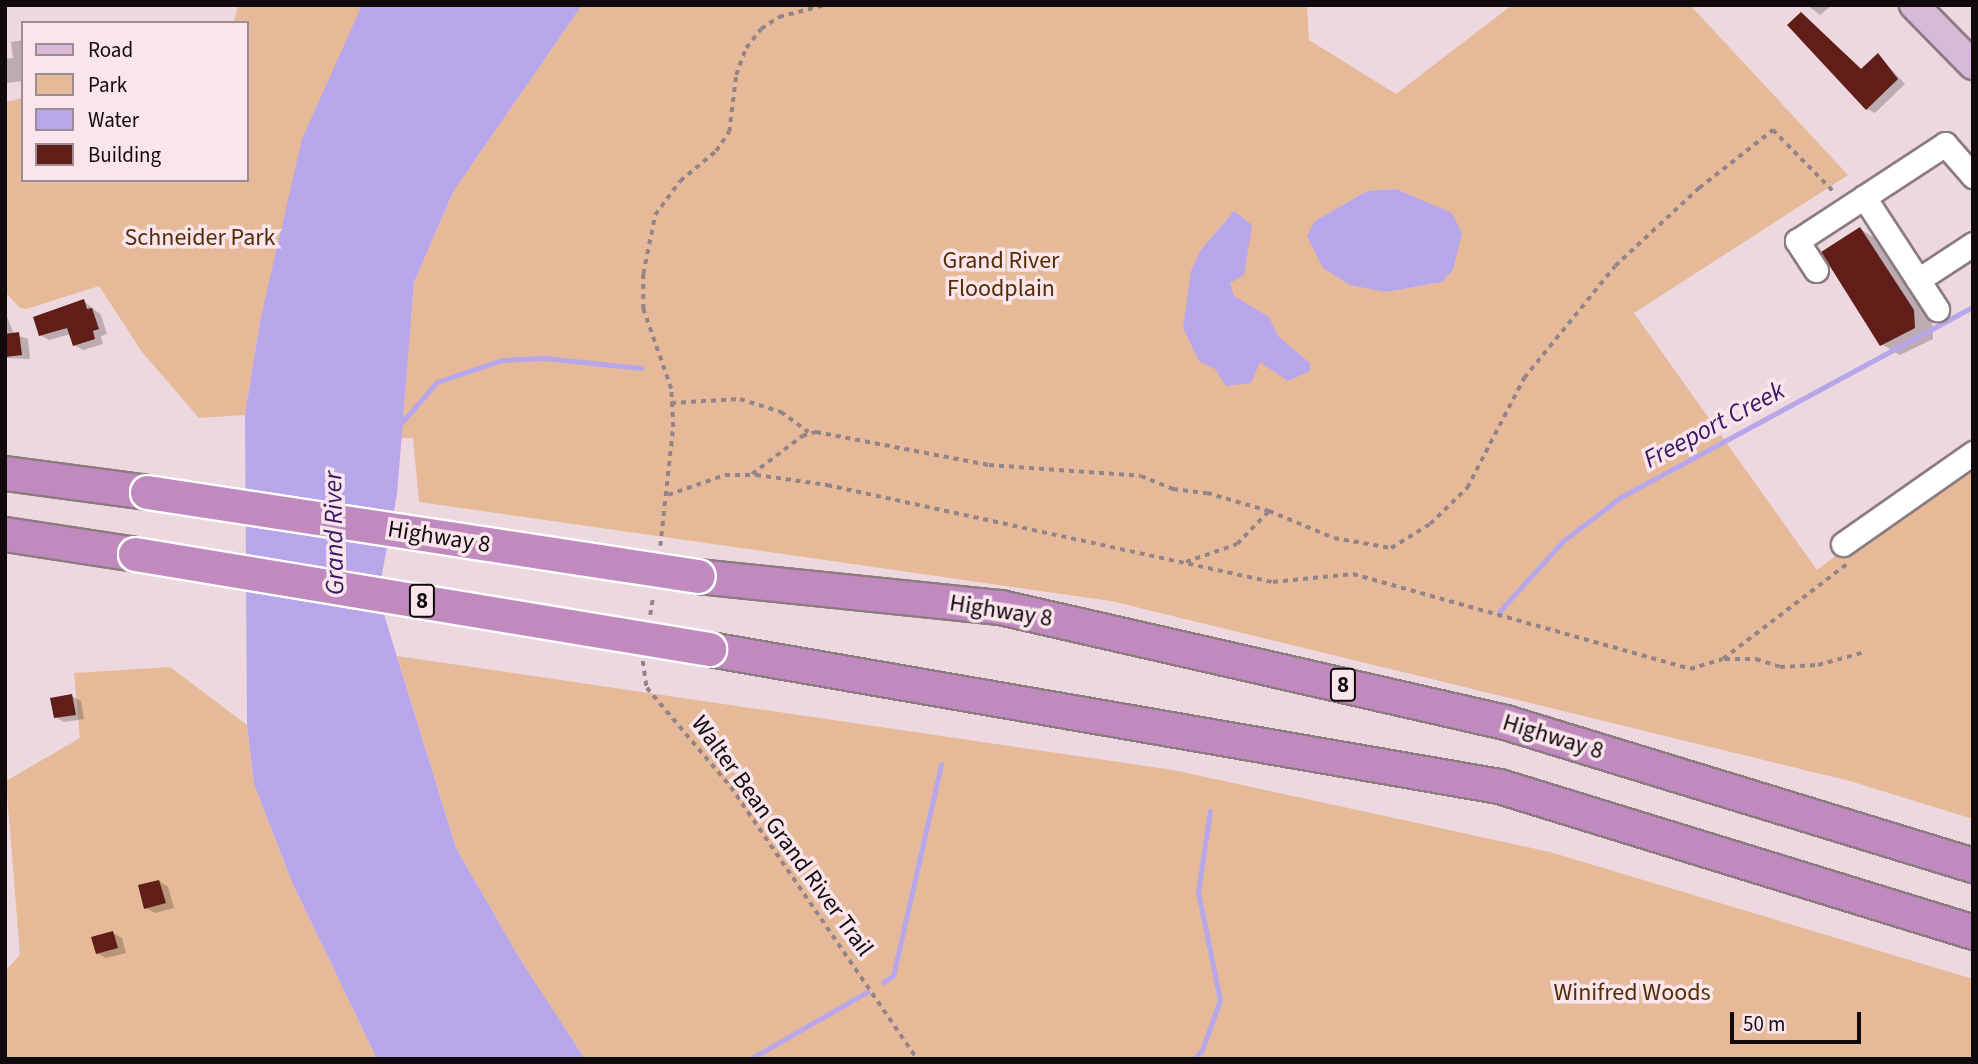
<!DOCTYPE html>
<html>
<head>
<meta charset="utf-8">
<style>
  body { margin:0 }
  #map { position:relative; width:1978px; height:1064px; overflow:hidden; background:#ecd8de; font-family:"Source Sans 3",sans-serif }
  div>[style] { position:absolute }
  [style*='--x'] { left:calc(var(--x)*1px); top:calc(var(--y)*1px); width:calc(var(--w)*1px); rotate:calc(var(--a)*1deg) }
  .green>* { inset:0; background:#e6ba98 }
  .water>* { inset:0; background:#b8a6ea }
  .shadow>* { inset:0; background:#0003 }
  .stream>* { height:5px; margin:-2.5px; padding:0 2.5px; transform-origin:2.5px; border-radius:2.5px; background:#b8a6ea }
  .building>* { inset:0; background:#611e18 }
  .path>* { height:3.5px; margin-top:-1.75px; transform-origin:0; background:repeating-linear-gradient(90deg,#928488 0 5px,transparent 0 10px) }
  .roads { filter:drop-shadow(2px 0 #8c7b80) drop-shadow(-2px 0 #8c7b80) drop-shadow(0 2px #8c7b80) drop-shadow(0 -2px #8c7b80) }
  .minor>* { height:23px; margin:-11.5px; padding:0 11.5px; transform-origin:11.5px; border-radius:11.5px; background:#fff }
  .major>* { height:28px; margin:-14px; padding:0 14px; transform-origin:14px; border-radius:14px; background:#d9b9d9 }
  .highway>* { height:33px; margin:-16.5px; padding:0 16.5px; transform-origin:16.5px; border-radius:16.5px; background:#c08abf }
  .bridges { filter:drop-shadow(2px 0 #fff) drop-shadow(-2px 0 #fff) drop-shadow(0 2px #fff) drop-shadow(0 -2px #fff) }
  .highway-bridge>* { height:33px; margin:-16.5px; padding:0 16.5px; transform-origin:16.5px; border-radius:16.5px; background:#c08abf }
  span { translate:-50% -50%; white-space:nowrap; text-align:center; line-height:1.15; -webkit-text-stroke:7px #f9e5eb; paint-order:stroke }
  .shield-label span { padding:2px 5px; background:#f9e5eb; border:2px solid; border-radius:5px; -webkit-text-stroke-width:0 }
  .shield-label { font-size:23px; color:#100a0c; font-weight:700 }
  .park-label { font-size:24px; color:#552d04 }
  .street-label { font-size:24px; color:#100a0c }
  .water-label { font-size:26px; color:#371765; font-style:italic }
  .frame { position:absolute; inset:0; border:7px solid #100a0c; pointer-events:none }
  .legend { position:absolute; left:21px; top:21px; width:228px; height:161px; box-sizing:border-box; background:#f9e5eb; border:2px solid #9c8d92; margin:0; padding:9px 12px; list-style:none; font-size:21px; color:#100a0c }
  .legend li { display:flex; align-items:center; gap:14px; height:35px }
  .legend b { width:35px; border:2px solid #9c8d92 }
  .scale { position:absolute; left:1730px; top:1012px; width:131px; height:32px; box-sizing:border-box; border:4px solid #100a0c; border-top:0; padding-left:9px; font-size:21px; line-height:24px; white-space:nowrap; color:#100a0c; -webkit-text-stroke:5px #f9e5eb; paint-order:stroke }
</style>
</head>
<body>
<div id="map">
  <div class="green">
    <div style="clip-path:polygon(238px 5px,362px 5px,305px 142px,260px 321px,245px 415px,199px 418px,142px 352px,99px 286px,26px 309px,20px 308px,5px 292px,5px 102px,23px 98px,23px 180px,247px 180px,247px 23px,234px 23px)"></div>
    <div style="clip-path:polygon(evenodd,582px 5px,1307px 5px,1309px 40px,1396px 94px,1512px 5px,1690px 5px,1848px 175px,1634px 313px,1817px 570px,1973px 450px,1973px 819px,1850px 781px,1111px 601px,419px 502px,413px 438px,401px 438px,414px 282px,453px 192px,582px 5px,1396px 189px,1442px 282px,1386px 292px,1315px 221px,1367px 191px,1396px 189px,582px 5px,1273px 327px,1278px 336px,1309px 363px,1261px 363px,1273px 327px)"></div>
    <div style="clip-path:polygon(397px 656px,1173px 770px,1550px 852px,1973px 979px,1973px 1059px,585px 1059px,520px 959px,456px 848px)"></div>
    <div style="clip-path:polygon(170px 667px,247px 725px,254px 784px,292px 882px,377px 1059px,5px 1059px,5px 971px,20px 955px,6px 781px,80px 738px,74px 673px)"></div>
  </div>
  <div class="water">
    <div style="clip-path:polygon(362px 5px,582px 5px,453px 192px,414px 282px,397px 494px,378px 595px,456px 848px,520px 959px,585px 1059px,377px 1059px,292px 882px,254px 784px,247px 725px,245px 415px,260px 321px,302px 139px)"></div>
    <div style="clip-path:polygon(1396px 189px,1452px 213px,1462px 233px,1453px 270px,1442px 282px,1386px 292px,1350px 285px,1323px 268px,1307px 236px,1315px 221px,1367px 191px)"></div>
    <div style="clip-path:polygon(1234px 211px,1252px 225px,1244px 275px,1230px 283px,1234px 296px,1269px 317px,1278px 336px,1310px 363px,1310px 371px,1288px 381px,1260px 362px,1251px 383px,1226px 386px,1215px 369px,1199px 361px,1183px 328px,1191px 271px,1200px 251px)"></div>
  </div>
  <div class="shadow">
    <div style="clip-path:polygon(1807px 5px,1832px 5px,1820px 15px)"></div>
    <div style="clip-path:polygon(1801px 14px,1863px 70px,1878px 55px,1905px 84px,1875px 113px,1867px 109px)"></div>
    <div style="clip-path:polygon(23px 40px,23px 81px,7px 83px,5px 91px,5px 59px,13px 58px,11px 42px)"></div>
    <div style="clip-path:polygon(1860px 229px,1878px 240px,1932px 322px,1933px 339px,1900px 355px,1881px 344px)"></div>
    <div style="clip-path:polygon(84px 301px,101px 315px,107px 334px,101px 336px,103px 344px,83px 350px,74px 345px,71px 334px,49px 340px,40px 335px)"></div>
    <div style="clip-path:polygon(5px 312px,14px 334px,28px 339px,30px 359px,5px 358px)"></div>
    <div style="clip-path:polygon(72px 696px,81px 701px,84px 719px,64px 722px,55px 717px)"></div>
    <div style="clip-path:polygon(159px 881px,168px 887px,174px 908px,155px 913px,146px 908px)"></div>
    <div style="clip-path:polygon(113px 933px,122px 938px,126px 953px,106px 958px,97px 953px)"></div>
  </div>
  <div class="stream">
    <div style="--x:402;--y:422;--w:53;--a:-48.8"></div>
    <div style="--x:437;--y:382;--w:69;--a:-18.7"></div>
    <div style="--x:502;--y:360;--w:42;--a:-2.7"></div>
    <div style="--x:544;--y:358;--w:98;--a:5.9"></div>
    <div style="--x:1499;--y:612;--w:96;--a:-48"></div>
    <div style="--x:1563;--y:541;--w:73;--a:-37.2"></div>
    <div style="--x:1621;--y:497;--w:400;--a:-28.4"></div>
    <div style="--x:883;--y:982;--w:12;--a:-31"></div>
    <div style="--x:893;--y:976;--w:217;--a:-77.2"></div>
    <div style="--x:750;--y:1059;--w:135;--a:-29.8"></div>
    <div style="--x:1194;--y:1059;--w:12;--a:-48"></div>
    <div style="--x:1202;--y:1050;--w:53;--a:-70.2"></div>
    <div style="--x:1220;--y:1000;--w:110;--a:-101.5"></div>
    <div style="--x:1198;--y:892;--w:82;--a:-81.6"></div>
  </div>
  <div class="building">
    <div style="clip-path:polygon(1801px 12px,1861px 69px,1878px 53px,1898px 79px,1866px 110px,1787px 25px)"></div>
    <div style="clip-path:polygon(1860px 227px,1914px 310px,1915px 328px,1880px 346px,1821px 252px)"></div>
    <div style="clip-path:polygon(84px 299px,87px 309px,92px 308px,99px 329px,93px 331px,95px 339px,73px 346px,67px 328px,39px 336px,33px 317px)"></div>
    <div style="clip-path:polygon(19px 332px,22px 355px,5px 357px,5px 334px)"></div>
    <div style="clip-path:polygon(72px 694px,76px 715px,54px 718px,50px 698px)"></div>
    <div style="clip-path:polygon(159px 880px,166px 903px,144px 909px,138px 885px)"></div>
    <div style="clip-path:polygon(113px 931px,118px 948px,96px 954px,91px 937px)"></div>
  </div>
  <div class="path">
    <div style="--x:671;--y:403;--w:69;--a:-3.3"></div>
    <div style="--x:740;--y:399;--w:43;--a:17.6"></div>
    <div style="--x:781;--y:412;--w:34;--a:36"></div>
    <div style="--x:752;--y:474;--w:63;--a:-37.2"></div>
    <div style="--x:802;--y:436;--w:15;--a:-16"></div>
    <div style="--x:816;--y:432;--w:176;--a:10.8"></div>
    <div style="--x:989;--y:465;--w:152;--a:4.1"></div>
    <div style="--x:1141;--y:476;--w:35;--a:22"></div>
    <div style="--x:1173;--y:489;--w:34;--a:7"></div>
    <div style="--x:1207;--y:493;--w:65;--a:16.2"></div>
    <div style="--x:668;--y:495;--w:60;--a:-19.3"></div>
    <div style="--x:725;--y:475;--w:31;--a:0"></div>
    <div style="--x:756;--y:475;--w:72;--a:8"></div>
    <div style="--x:827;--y:485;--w:456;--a:12.3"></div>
    <div style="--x:1273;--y:582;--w:80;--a:-5.7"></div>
    <div style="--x:1353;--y:574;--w:350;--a:15.7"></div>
    <div style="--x:1690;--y:669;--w:34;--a:-17"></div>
    <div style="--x:1723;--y:659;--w:156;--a:-37.5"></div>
    <div style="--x:660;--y:546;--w:120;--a:-83.8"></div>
    <div style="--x:673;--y:427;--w:38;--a:-93"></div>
    <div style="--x:671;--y:389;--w:85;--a:-109.3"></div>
    <div style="--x:643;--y:309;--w:35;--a:-90"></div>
    <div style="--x:643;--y:274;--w:60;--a:-78.5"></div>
    <div style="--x:655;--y:215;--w:42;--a:-53.7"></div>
    <div style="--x:680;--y:181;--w:47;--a:-39.8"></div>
    <div style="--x:716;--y:151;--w:23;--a:-56"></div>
    <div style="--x:729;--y:132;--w:57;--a:-83"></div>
    <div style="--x:736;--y:75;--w:29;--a:-70"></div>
    <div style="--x:746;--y:48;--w:24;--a:-52"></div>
    <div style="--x:761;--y:29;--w:22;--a:-34"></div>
    <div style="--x:779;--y:17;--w:48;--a:-14.6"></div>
    <div style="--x:1186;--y:562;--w:54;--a:-19.4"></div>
    <div style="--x:1237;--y:544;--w:46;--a:-45.9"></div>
    <div style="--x:1269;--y:511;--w:70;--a:22.6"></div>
    <div style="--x:1334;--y:538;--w:58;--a:10"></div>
    <div style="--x:1391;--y:548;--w:46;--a:-31.6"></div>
    <div style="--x:1430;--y:524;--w:52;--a:-44.2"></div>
    <div style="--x:1467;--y:488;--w:124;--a:-62.6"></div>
    <div style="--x:1524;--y:378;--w:144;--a:-50.9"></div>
    <div style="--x:1615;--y:266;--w:115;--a:-42.9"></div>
    <div style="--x:1699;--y:188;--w:94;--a:-38.1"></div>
    <div style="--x:1773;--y:130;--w:88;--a:45.5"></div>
    <div style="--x:650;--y:615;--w:20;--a:-81"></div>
    <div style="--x:1725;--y:659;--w:31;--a:0"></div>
    <div style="--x:1756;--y:659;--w:25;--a:18"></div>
    <div style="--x:1780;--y:667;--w:38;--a:-3"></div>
    <div style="--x:1818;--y:665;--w:49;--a:-15.5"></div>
    <div style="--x:643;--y:661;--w:27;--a:82"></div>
    <div style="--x:647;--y:688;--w:130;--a:49.7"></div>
    <div style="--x:731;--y:787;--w:330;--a:55.6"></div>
  </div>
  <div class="roads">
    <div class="minor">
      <div style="--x:1864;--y:197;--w:134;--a:56.9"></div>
      <div style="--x:1816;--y:270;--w:35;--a:-123"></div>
      <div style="--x:1797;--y:241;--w:177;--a:-33.2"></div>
      <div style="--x:1945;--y:144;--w:43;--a:48.8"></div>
      <div style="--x:1918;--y:280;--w:66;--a:-33.2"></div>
      <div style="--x:1843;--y:544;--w:159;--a:-35"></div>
    </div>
    <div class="major">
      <div style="--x:1914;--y:5;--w:84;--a:45.5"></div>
    </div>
    <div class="highway">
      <div style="--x:5;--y:473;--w:143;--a:7.6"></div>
      <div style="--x:5;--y:534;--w:132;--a:8.7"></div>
      <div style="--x:698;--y:576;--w:304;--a:5.9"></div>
      <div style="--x:1000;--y:607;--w:518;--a:12.83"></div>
      <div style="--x:1505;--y:722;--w:489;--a:17"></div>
      <div style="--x:709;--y:649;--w:802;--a:9.84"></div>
      <div style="--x:1499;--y:786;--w:496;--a:17.1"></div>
    </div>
  </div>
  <div class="bridges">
    <div class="highway-bridge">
      <div style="--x:147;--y:492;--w:557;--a:8.67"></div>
      <div style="--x:135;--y:554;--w:582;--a:9.4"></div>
    </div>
  </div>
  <div class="shield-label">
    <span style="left:422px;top:601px">8</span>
    <span style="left:1343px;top:685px">8</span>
  </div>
  <div class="park-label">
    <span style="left:200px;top:238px">Schneider Park</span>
    <span style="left:1001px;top:275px">Grand River<br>Floodplain</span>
    <span style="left:1632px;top:993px">Winifred Woods</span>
  </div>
  <div class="street-label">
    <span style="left:439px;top:537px;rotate:9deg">Highway 8</span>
    <span style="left:1001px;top:611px;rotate:9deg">Highway 8</span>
    <span style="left:1553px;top:737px;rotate:17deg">Highway 8</span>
    <span style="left:782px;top:836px;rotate:54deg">Walter Bean Grand River Trail</span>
  </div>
  <div class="water-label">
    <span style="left:1714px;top:425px;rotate:-28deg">Freeport Creek</span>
    <span style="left:334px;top:533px;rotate:-91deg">Grand River</span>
  </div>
  <div class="frame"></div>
  <ul class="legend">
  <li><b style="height:9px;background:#d9b9d9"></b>Road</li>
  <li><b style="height:19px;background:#e6ba98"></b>Park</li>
  <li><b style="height:19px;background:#b8a6ea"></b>Water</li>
  <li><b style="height:19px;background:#611e18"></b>Building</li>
  </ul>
  <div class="scale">50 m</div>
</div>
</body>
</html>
